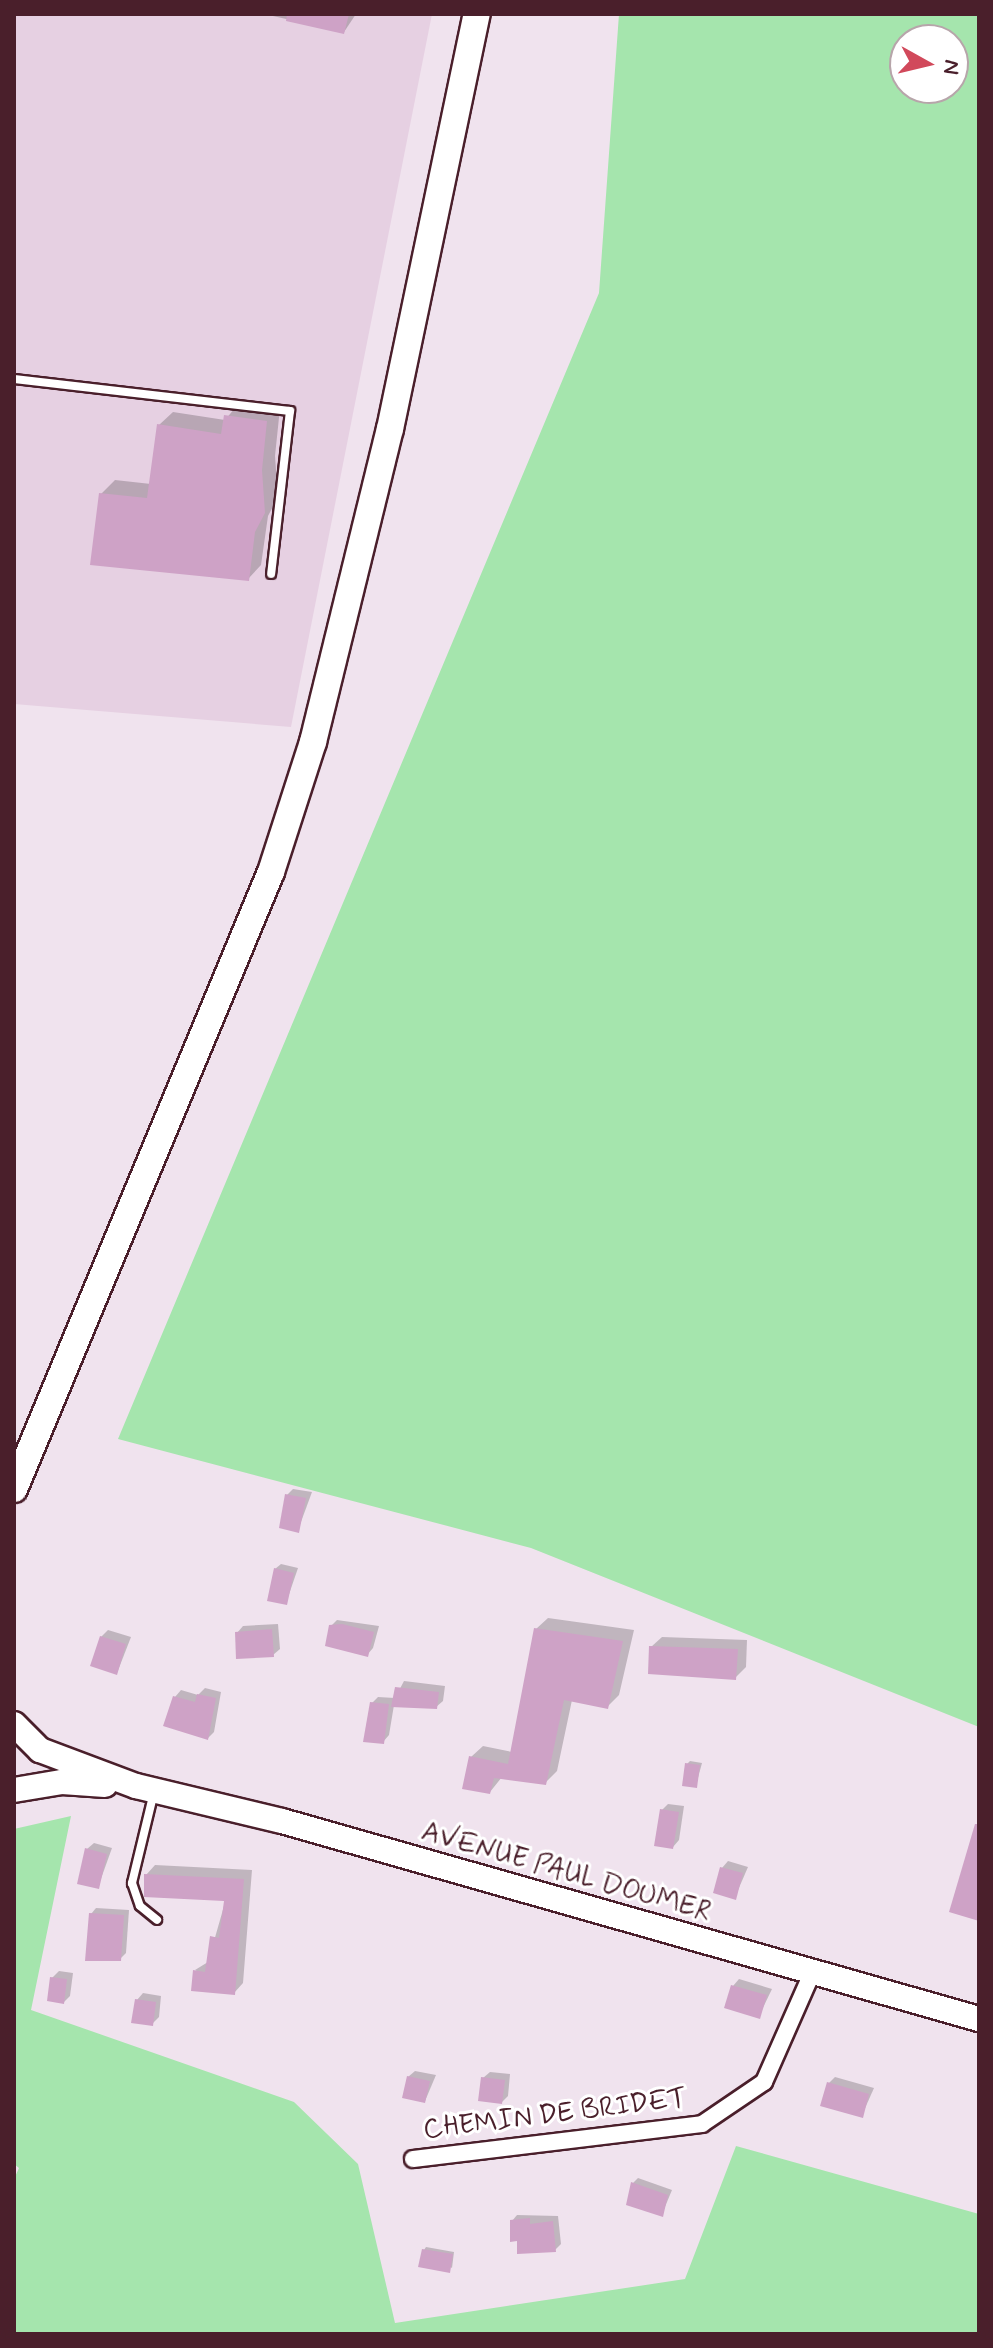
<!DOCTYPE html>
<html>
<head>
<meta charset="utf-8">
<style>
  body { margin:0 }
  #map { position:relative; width:993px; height:2348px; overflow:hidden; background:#f0e3ee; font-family:Mynerve,sans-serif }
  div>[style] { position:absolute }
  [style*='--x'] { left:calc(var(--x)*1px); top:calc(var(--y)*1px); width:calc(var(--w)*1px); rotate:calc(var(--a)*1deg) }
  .built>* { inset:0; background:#e6d0e2 }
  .green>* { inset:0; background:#a5e5ad }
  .shadow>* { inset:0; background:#0003 }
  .building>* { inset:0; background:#cea2c6 }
  .roads { filter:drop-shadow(2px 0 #4a1f2b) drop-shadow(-2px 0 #4a1f2b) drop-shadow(0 2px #4a1f2b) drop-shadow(0 -2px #4a1f2b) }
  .lane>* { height:8px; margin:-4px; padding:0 4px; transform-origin:4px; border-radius:4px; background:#fff }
  .street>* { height:16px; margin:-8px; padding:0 8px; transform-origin:8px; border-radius:8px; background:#fff }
  .secondary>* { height:24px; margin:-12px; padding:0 12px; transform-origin:12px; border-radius:12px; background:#fff }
  .primary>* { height:26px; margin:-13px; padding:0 13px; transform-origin:13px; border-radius:13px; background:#fff }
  span { translate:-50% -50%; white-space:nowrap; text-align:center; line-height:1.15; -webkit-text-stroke:6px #fff; paint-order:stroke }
  .street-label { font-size:28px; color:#4a1f2b }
  .frame { position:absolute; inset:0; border:16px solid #4a1f2b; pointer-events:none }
  .north { position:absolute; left:889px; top:24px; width:80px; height:80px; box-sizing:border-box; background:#fff; border:2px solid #b7a5aa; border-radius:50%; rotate:98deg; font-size:22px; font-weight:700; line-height:32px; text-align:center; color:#4a1f2b }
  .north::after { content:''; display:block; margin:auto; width:28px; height:36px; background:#d1495b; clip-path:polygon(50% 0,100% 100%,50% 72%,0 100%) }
</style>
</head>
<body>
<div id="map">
  <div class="built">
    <div style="clip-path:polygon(14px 14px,432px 14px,291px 727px,14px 704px)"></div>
  </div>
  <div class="green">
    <div style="clip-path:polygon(evenodd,619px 14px,979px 14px,979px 1727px,531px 1548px,118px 1439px,599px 293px,619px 14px,905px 40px,953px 40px,953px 88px,905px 88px,905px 40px)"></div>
    <div style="clip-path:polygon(71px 1816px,31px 2010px,294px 2102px,358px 2164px,395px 2323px,685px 2279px,736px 2146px,979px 2214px,979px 2334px,14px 2334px,14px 2179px,19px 2168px,14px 2164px,14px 1829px)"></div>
  </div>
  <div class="shadow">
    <div style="clip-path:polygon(264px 14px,356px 14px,344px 32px)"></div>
    <div style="clip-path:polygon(240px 402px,280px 408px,275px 456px,278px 497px,268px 516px,261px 565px,248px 579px,101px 494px,115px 480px,151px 484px,159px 425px,173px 412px,225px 420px)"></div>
    <div style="clip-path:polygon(293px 1489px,312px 1492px,298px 1530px,287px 1495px)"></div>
    <div style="clip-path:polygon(281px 1564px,298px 1568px,286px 1603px,275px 1569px)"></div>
    <div style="clip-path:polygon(548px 1618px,634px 1630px,619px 1695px,607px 1707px,572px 1700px,557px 1771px,545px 1783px,502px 1777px,490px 1792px,471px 1757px,483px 1746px,512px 1752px,536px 1629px)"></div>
    <div style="clip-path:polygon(337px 1620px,379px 1626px,373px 1648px,367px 1655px,331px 1626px)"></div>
    <div style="clip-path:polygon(278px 1624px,280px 1649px,273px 1655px,237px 1633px,243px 1626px)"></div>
    <div style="clip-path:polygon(108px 1630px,131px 1637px,117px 1673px,101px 1637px)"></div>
    <div style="clip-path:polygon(662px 1637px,747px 1640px,746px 1667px,735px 1678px,651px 1647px)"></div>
    <div style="clip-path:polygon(404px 1681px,445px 1686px,443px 1701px,436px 1707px,394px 1705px,389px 1735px,383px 1742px,372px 1703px,378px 1697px,395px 1698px)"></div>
    <div style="clip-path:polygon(205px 1688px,221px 1692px,214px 1732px,208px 1738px,175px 1697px,181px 1690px,198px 1695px)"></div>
    <div style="clip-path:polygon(690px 1761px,702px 1763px,696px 1785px,687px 1764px)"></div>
    <div style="clip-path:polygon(668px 1804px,684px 1806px,679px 1840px,673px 1847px,662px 1810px)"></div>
    <div style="clip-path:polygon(94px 1843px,112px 1848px,98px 1887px,87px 1849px)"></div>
    <div style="clip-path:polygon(728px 1861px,748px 1867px,735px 1897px,722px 1868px)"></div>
    <div style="clip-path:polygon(155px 1865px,252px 1870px,243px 1983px,234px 1993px,195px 1970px,208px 1962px,226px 1899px,146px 1875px)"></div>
    <div style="clip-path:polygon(96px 1908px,129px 1910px,126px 1953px,120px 1959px,91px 1914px)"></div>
    <div style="clip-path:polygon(59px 1971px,73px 1973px,70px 1996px,64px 2002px,52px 1978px)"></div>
    <div style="clip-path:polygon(739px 1979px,772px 1989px,759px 2016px,733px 1986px)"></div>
    <div style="clip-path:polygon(143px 1993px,161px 1996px,159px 2017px,152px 2024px,137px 2000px)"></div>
    <div style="clip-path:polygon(415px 2071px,436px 2075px,425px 2101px,408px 2077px)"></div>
    <div style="clip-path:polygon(490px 2072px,510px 2074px,508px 2096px,502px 2102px,483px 2078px)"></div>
    <div style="clip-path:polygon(835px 2077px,874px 2088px,862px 2115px,829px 2083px)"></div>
    <div style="clip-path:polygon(638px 2178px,672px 2190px,662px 2214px,633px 2183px)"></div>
    <div style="clip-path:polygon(517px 2215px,558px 2216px,561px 2244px,555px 2250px,519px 2239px,512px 2221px)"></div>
    <div style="clip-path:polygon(426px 2247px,454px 2252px,452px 2268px,424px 2250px)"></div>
  </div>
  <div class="building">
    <div style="clip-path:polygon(287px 14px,349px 14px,344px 34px,286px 21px)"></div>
    <div style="clip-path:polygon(224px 415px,267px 421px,262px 470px,265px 513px,255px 532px,249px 581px,90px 565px,99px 493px,147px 498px,157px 424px,221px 434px)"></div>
    <div style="clip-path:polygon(285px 1494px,306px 1498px,299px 1533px,279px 1528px)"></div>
    <div style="clip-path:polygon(274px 1568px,294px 1573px,287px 1605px,267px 1601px)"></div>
    <div style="clip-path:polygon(342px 1624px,374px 1632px,368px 1657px,325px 1646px,329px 1625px)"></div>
    <div style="clip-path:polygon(534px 1628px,623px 1641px,608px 1709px,564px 1700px,546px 1785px,494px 1778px,490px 1794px,462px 1789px,469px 1756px,508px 1764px)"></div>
    <div style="clip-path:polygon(272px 1629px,274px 1657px,236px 1659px,235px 1632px)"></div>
    <div style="clip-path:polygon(100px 1636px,126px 1644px,117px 1675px,90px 1666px)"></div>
    <div style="clip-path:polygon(649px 1646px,738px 1649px,736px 1680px,648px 1674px)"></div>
    <div style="clip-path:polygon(395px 1687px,439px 1692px,437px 1709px,391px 1707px)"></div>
    <div style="clip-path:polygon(197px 1694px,216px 1698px,208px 1740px,163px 1726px,173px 1696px,195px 1702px)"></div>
    <div style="clip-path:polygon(370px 1702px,389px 1704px,384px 1744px,363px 1742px)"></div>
    <div style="clip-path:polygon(685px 1763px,700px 1765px,697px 1788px,682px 1786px)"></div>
    <div style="clip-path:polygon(660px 1809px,679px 1812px,673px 1849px,654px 1846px)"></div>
    <div style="clip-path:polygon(975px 1824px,979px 1824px,979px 1921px,949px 1912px)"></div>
    <div style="clip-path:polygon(85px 1848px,107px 1854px,99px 1889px,77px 1884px)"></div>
    <div style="clip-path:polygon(720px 1867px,743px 1873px,736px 1900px,713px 1893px)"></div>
    <div style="clip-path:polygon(144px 1874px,244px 1879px,235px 1995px,191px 1991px,193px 1970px,205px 1972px,210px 1936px,219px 1938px,224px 1901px,144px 1897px)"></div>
    <div style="clip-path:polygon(89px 1913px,124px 1915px,121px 1961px,85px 1961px)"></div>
    <div style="clip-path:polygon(50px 1977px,67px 1979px,64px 2004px,47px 2001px)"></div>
    <div style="clip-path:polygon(731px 1985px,767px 1995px,760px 2019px,724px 2008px)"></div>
    <div style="clip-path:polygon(135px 1999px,156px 2002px,153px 2026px,131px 2023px)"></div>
    <div style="clip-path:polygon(407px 2076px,430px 2081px,425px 2103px,402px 2098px)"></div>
    <div style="clip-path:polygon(481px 2077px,505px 2080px,502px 2104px,478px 2101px)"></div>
    <div style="clip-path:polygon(827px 2082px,869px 2094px,863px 2118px,820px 2106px)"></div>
    <div style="clip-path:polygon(631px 2182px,668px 2195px,663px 2217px,626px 2205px)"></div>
    <div style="clip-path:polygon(530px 2218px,530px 2224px,553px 2221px,556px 2252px,517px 2254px,517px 2241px,510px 2242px,510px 2220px)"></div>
    <div style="clip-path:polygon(422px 2249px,453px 2254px,450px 2273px,418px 2267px)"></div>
  </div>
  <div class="roads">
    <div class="lane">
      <div style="--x:14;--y:379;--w:278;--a:6.6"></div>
      <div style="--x:290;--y:411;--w:164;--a:96.6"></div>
      <div style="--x:154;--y:1792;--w:94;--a:103.6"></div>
      <div style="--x:132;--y:1883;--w:24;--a:71"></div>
      <div style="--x:140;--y:1906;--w:22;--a:39"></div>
    </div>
    <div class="street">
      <div style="--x:413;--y:2159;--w:291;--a:-6.9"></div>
      <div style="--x:702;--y:2124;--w:75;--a:-34.1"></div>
      <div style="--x:764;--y:2082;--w:119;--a:-66.2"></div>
    </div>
    <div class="secondary">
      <div style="--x:14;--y:1724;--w:37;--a:45"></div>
      <div style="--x:40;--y:1750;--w:103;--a:20.6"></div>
      <div style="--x:136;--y:1786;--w:150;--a:13.5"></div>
      <div style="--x:282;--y:1821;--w:725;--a:15.86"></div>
      <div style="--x:14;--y:1790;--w:49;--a:-9.5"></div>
      <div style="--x:62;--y:1782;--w:43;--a:4"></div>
    </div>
    <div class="primary">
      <div style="--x:14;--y:1489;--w:668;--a:-67.39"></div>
      <div style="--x:271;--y:872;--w:137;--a:-72.1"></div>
      <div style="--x:313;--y:742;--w:322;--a:-76.2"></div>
      <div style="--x:390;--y:429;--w:424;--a:-78.2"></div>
    </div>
  </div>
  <div class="street-label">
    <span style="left:566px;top:1873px;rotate:16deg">AVENUE PAUL DOUMER</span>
    <span style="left:555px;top:2115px;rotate:-7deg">CHEMIN DE BRIDET</span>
  </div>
  <div class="frame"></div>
  <div class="north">N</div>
</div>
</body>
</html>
